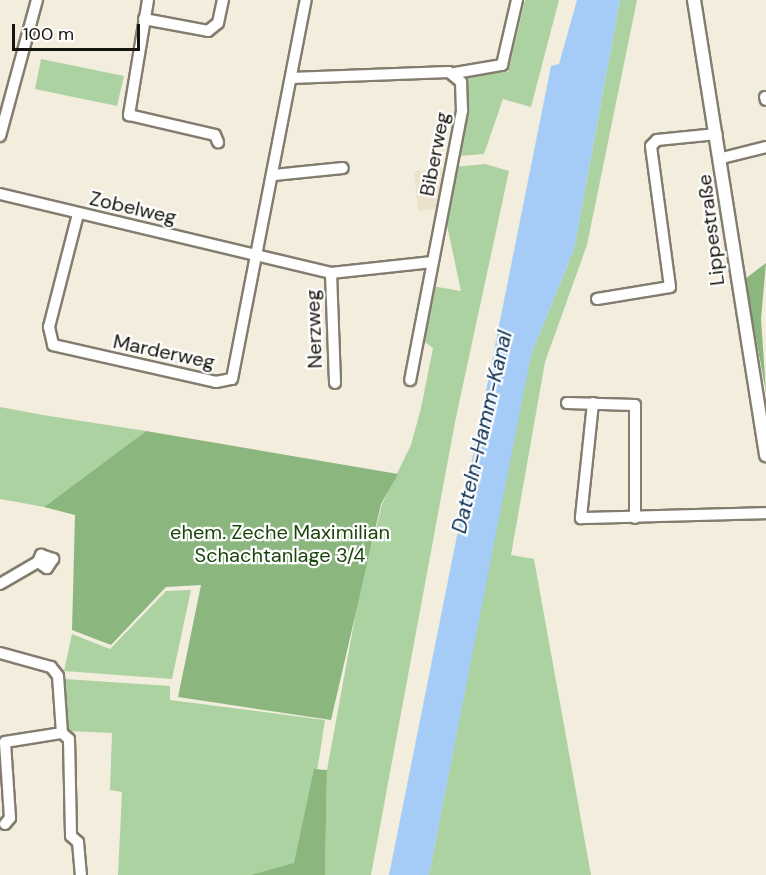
<!DOCTYPE html>
<html>
<head>
<meta charset="utf-8">
<style>
  body { margin:0 }
  #map { position:relative; width:766px; height:875px; overflow:hidden; background:#f3edde; font-family:"DM Sans",sans-serif }
  div>[style] { position:absolute }
  [style*='--x'] { left:calc(var(--x)*1px); top:calc(var(--y)*1px); width:calc(var(--w)*1px); rotate:calc(var(--a)*1deg) }
  .built>* { inset:0; background:#ebe2cb }
  .green>* { inset:0; background:#acd2a2 }
  .forest>* { inset:0; background:#8bb77f }
  .water>* { inset:0; background:#a4ccf7 }
  .roads { filter:drop-shadow(2px 0 #837d6f) drop-shadow(-2px 0 #837d6f) drop-shadow(0 2px #837d6f) drop-shadow(0 -2px #837d6f) }
  .minor>* { height:10px; margin:-5px; padding:0 5px; transform-origin:5px; border-radius:5px; background:#fff }
  .major>* { height:12px; margin:-6px; padding:0 6px; transform-origin:6px; border-radius:6px; background:#fff }
  span { translate:-50% -50%; white-space:nowrap; text-align:center; line-height:1.15; -webkit-text-stroke:4.5px #fff; paint-order:stroke }
  .street-label { font-size:20px; color:#16140e }
  .park-label { font-size:20px; color:#1a450b }
  .water-label { font-size:21px; color:#0b2f51; font-style:italic }
  .scale { position:absolute; left:12px; top:24px; width:128px; height:27px; box-sizing:border-box; border:3px solid #16140e; border-top:0; padding-left:8px; font-size:18px; line-height:21px; white-space:nowrap; color:#16140e; -webkit-text-stroke:4px #fff; paint-order:stroke }
</style>
</head>
<body>
<div id="map">
  <div class="built">
    <div style="clip-path:polygon(447px 169px,441px 208px,418px 211px,414px 171px)"></div>
  </div>
  <div class="green">
    <div style="clip-path:polygon(525px 0,559px 0,531px 107px,503px 99px,484px 154px,459px 156px,465px 74px,508px 72px)"></div>
    <div style="clip-path:polygon(620px 0,637px 0,587px 245px,545px 362px,511px 555px,534px 559px,591px 875px,429px 875px,522px 395px,531px 355px,574px 249px)"></div>
    <div style="clip-path:polygon(41px 59px,124px 76px,117px 106px,35px 89px)"></div>
    <div style="clip-path:polygon(485px 164px,509px 171px,455px 422px,371px 875px,325px 875px,327px 770px,358px 601px,382px 504px,411px 445px,421px 408px,433px 348px,422px 340px,432px 286px,461px 291px,445px 216px,455px 167px)"></div>
    <div style="clip-path:polygon(0 407px,43px 415px,146px 431px,44px 507px,0 499px)"></div>
    <div style="clip-path:polygon(191px 590px,172px 679px,64px 671px,72px 634px,110px 649px,166px 591px)"></div>
    <div style="clip-path:polygon(65px 679px,170px 686px,170px 700px,325px 720px,301px 875px,118px 875px,122px 792px,110px 790px,112px 733px,68px 731px)"></div>
  </div>
  <div class="forest">
    <div style="clip-path:polygon(766px 263px,761px 319px,766px 392px,745px 279px)"></div>
    <div style="clip-path:polygon(146px 431px,398px 474px,381px 504px,331px 720px,178px 697px,201px 585px,166px 587px,111px 645px,72px 630px,75px 515px,44px 507px)"></div>
    <div style="clip-path:polygon(314px 769px,327px 770px,325px 875px,251px 875px,294px 863px)"></div>
  </div>
  <div class="water">
    <div style="clip-path:polygon(577px 0,620px 0,574px 249px,531px 355px,429px 875px,389px 875px,551px 66px,559px 64px)"></div>
  </div>
  <div class="roads">
    <div class="minor">
      <div style="--x:148;--y:0;--w:117;--a:99.4"></div>
      <div style="--x:129;--y:115;--w:88;--a:13.1"></div>
      <div style="--x:215;--y:135;--w:8;--a:67"></div>
      <div style="--x:144;--y:19;--w:65;--a:10.6"></div>
      <div style="--x:208;--y:31;--w:13;--a:-39"></div>
      <div style="--x:218;--y:23;--w:24;--a:-78"></div>
      <div style="--x:455;--y:73;--w:48;--a:-9.7"></div>
      <div style="--x:502;--y:65;--w:67;--a:-77"></div>
      <div style="--x:291;--y:78;--w:158;--a:-2.2"></div>
      <div style="--x:449;--y:72;--w:16;--a:40"></div>
      <div style="--x:461;--y:82;--w:29;--a:88"></div>
      <div style="--x:462;--y:111;--w:274;--a:100.9"></div>
      <div style="--x:765;--y:97;--w:3;--a:72"></div>
      <div style="--x:0;--y:136;--w:141;--a:-74.8"></div>
      <div style="--x:722;--y:158;--w:45;--a:-14"></div>
      <div style="--x:274;--y:175;--w:69;--a:-5.8"></div>
      <div style="--x:0;--y:194;--w:340;--a:13.4"></div>
      <div style="--x:331;--y:273;--w:102;--a:-6.2"></div>
      <div style="--x:78;--y:214;--w:117;--a:104.4"></div>
      <div style="--x:49;--y:327;--w:18;--a:77"></div>
      <div style="--x:53;--y:345;--w:167;--a:12.8"></div>
      <div style="--x:216;--y:382;--w:16;--a:-11"></div>
      <div style="--x:232;--y:379;--w:386;--a:-79"></div>
      <div style="--x:331;--y:273;--w:110;--a:87.9"></div>
      <div style="--x:597;--y:299;--w:74;--a:-9.3"></div>
      <div style="--x:670;--y:287;--w:142;--a:-97.7"></div>
      <div style="--x:651;--y:146;--w:8;--a:-45"></div>
      <div style="--x:657;--y:140;--w:60;--a:-5.7"></div>
      <div style="--x:567;--y:403;--w:68;--a:1.7"></div>
      <div style="--x:635;--y:405;--w:113;--a:90"></div>
      <div style="--x:593;--y:403;--w:116;--a:96"></div>
      <div style="--x:581;--y:518;--w:185;--a:-1.5"></div>
      <div style="--x:0;--y:584;--w:44;--a:-30.1"></div>
      <div style="--x:38;--y:562;--w:8;--a:-67"></div>
      <div style="--x:41;--y:555;--w:13;--a:18"></div>
      <div style="--x:53;--y:559;--w:11;--a:124"></div>
      <div style="--x:47;--y:568;--w:11;--a:-146"></div>
      <div style="--x:0;--y:653;--w:53;--a:15.4"></div>
      <div style="--x:51;--y:667;--w:11;--a:52"></div>
      <div style="--x:58;--y:676;--w:57;--a:86"></div>
      <div style="--x:62;--y:733;--w:9;--a:41"></div>
      <div style="--x:69;--y:739;--w:97;--a:88.8"></div>
      <div style="--x:71;--y:836;--w:9;--a:41"></div>
      <div style="--x:78;--y:842;--w:33;--a:85"></div>
      <div style="--x:5;--y:824;--w:8;--a:-50"></div>
      <div style="--x:10;--y:818;--w:76;--a:-93.8"></div>
      <div style="--x:5;--y:742;--w:58;--a:-9"></div>
    </div>
    <div class="major">
      <div style="--x:694;--y:0;--w:461;--a:81"></div>
    </div>
  </div>
  <div class="street-label">
    <span style="left:435px;top:154px;rotate:-79deg">Biberweg</span>
    <span style="left:133px;top:208px;rotate:13deg">Zobelweg</span>
    <span style="left:711px;top:230px;rotate:-97deg">Lippestraße</span>
    <span style="left:314px;top:329px;rotate:-92deg">Nerzweg</span>
    <span style="left:164px;top:352px;rotate:12deg">Marderweg</span>
  </div>
  <div class="park-label">
    <span style="left:280px;top:544px">ehem. Zeche Maximilian<br>Schachtanlage 3/4</span>
  </div>
  <div class="water-label">
    <span style="left:482px;top:432px;rotate:-77deg">Datteln-Hamm-Kanal</span>
  </div>
  <div class="scale">100 m</div>
</div>
</body>
</html>
